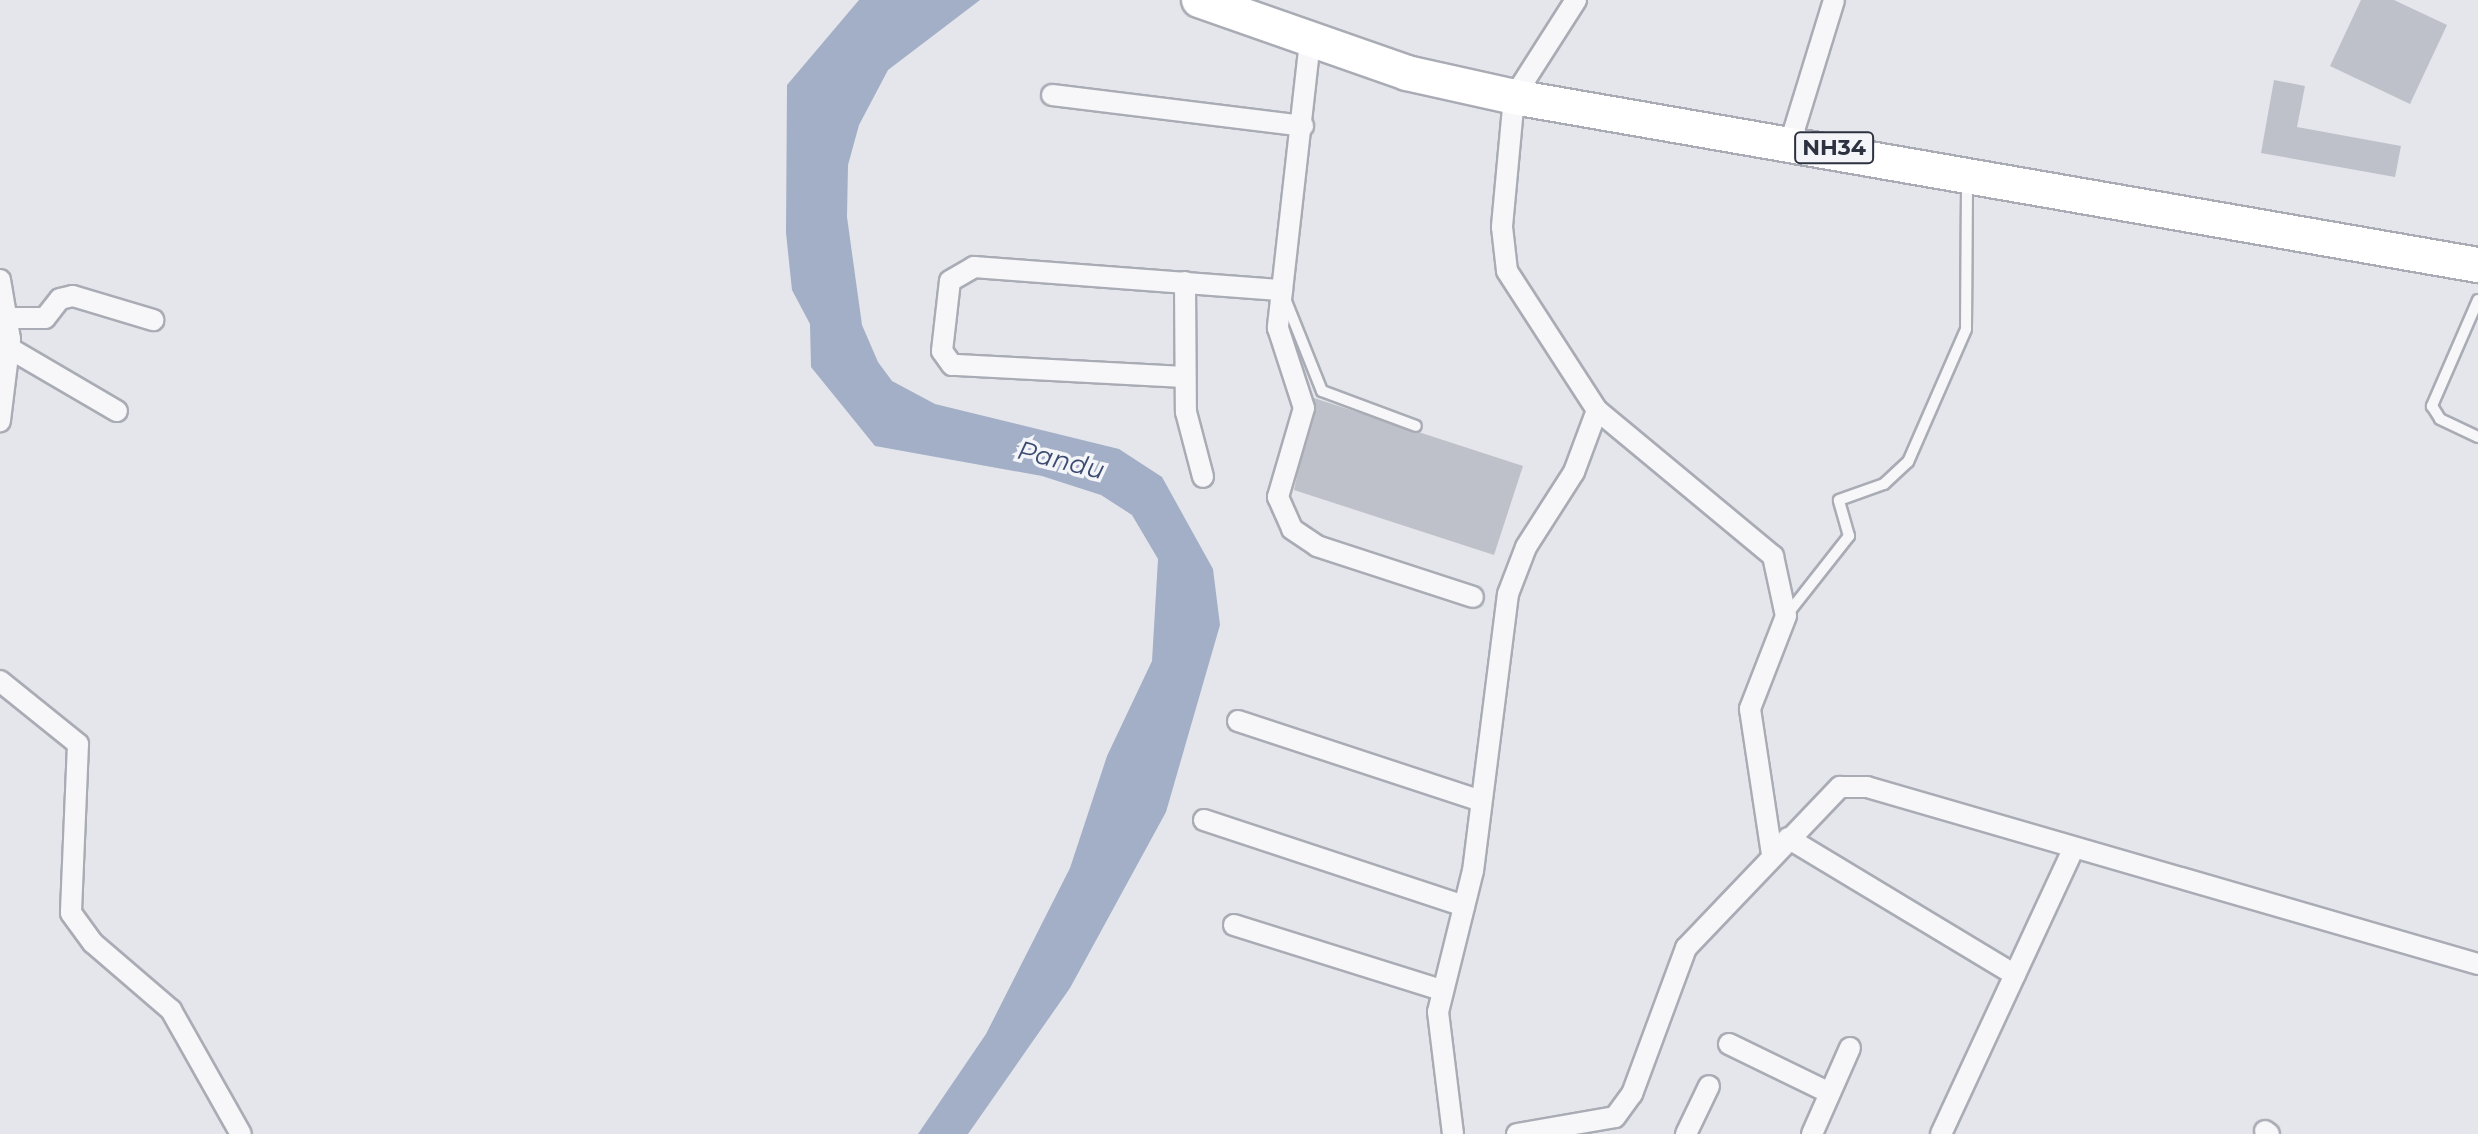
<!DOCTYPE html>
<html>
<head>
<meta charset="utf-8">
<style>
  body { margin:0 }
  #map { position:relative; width:2478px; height:1134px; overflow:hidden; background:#e4e6eb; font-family:Montserrat,sans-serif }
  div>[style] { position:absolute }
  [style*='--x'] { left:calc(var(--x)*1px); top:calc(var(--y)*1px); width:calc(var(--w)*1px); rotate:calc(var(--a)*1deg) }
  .water>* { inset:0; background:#a3afc6 }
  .building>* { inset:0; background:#bfc1ca }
  .roads { filter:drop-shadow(2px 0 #a9acb5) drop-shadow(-2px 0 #a9acb5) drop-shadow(0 2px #a9acb5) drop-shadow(0 -2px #a9acb5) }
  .service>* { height:10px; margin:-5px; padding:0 5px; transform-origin:5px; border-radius:5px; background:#f7f7f9 }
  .minor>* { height:20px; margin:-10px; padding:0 10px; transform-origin:10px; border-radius:10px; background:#f7f7f9 }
  .trunk>* { height:34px; margin:-17px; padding:0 17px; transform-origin:17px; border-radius:17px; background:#fff }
  span { translate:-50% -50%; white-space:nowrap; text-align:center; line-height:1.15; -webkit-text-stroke:7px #f4f5f8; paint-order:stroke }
  .shield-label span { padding:2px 6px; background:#f4f5f8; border:2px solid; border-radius:6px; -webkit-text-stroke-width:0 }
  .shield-label { font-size:22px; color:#2d3241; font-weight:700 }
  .water-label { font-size:26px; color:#3c4c71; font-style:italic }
</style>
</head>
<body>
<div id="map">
  <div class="water">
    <div style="clip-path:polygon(859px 0,980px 0,888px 70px,859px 125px,848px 165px,847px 217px,862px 325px,878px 362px,892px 381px,935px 404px,1119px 449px,1162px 477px,1213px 569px,1220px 625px,1166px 812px,1070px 988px,968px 1134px,918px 1134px,986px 1034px,1070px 868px,1107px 756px,1152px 661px,1158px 559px,1132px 515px,1101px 495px,1042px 476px,875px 446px,811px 367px,810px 324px,792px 290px,786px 233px,787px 85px)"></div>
  </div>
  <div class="building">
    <div style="clip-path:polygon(2361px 0,2394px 0,2447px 25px,2410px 104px,2330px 66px)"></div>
    <div style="clip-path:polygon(2274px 80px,2305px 86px,2297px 127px,2401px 146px,2395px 177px,2261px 153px)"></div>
    <div style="clip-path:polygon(1314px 398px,1523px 466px,1494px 555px,1294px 490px)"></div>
  </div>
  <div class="roads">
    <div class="service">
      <div style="--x:2478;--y:300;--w:116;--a:113.5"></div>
      <div style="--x:2432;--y:406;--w:15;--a:58"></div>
      <div style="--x:2440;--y:419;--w:42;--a:25.3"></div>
      <div style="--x:1286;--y:301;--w:97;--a:68.2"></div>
      <div style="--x:1322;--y:391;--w:100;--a:20.4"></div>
      <div style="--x:1786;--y:616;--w:102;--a:-51.8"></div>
      <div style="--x:1849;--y:536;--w:37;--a:-106"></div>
      <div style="--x:1839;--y:500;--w:48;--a:-19.6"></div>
      <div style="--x:1884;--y:484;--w:33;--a:-43"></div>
      <div style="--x:1908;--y:462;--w:145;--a:-66.4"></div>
      <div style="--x:1966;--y:329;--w:146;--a:-89.6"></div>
    </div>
    <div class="minor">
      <div style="--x:1576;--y:0;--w:115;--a:122.6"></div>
      <div style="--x:1514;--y:97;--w:131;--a:95.3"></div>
      <div style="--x:1502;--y:227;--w:44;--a:83.5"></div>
      <div style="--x:1507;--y:271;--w:166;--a:57.1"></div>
      <div style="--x:1597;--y:410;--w:229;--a:39.7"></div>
      <div style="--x:1773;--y:556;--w:61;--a:77.8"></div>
      <div style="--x:1786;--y:616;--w:100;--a:111.2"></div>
      <div style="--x:1750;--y:709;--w:147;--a:81.4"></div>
      <div style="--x:1310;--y:41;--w:289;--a:96.4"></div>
      <div style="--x:1278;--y:328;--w:84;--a:72"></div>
      <div style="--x:1304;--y:408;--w:93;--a:106.3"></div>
      <div style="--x:1278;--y:497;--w:35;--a:66"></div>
      <div style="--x:1292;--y:529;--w:30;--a:34"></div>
      <div style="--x:1317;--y:546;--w:164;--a:18.1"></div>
      <div style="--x:1052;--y:95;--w:253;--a:7"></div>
      <div style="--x:1791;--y:140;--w:146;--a:-72.9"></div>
      <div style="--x:0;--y:280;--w:60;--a:80.4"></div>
      <div style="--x:10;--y:339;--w:83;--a:97"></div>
      <div style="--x:1185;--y:282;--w:130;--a:89.6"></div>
      <div style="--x:1186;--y:412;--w:67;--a:75.3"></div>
      <div style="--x:10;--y:318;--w:35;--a:0"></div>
      <div style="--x:45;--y:318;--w:24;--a:-52"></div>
      <div style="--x:60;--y:299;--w:13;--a:-13"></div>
      <div style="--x:73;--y:296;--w:84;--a:16.7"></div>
      <div style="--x:9;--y:348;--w:125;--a:30.3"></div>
      <div style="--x:1184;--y:377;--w:232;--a:-177"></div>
      <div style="--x:952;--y:365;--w:17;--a:-126"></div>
      <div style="--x:942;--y:351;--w:70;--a:-83.5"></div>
      <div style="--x:950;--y:281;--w:28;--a:-30"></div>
      <div style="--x:974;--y:267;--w:309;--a:4.3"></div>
      <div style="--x:0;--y:681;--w:100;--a:38.9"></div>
      <div style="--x:78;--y:744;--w:169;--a:92.4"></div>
      <div style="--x:71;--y:913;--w:37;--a:54"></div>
      <div style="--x:93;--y:943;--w:103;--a:40.7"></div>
      <div style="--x:171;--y:1010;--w:142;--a:60.6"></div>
      <div style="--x:1238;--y:721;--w:256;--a:18.2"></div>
      <div style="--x:1204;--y:820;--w:274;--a:18.3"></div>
      <div style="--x:1788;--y:838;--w:265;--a:31.1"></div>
      <div style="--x:1234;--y:925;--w:218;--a:17.4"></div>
      <div style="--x:1729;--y:1044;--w:112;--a:25.9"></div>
      <div style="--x:2265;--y:1131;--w:5;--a:37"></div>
      <div style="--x:1453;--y:1134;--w:123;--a:-97"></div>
      <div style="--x:1438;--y:1012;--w:145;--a:-76.1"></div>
      <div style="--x:1473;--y:871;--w:279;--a:-82.8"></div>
      <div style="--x:1508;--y:594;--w:50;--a:-69"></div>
      <div style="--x:1526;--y:547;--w:89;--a:-57.4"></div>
      <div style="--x:1574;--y:472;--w:66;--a:-69.6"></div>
      <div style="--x:1517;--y:1134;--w:99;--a:-9.8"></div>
      <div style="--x:1615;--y:1117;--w:29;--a:-54"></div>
      <div style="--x:1632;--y:1094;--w:156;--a:-69.7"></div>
      <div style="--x:1686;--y:948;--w:223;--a:-46.3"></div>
      <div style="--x:1840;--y:787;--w:27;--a:0"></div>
      <div style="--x:1867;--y:787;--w:636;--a:16.16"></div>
      <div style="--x:1686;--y:1134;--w:53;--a:-64.4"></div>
      <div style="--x:1812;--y:1134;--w:94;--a:-66.2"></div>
      <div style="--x:1941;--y:1134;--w:315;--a:-65.1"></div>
    </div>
    <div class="trunk">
      <div style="--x:1199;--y:0;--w:220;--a:19.3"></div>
      <div style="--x:1407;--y:73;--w:110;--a:12.6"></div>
      <div style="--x:1514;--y:97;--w:979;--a:9.89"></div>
    </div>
  </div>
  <div class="shield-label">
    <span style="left:1834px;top:148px">NH34</span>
  </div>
  <div class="water-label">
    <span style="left:1061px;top:461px;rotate:14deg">Pandu</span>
  </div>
</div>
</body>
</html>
